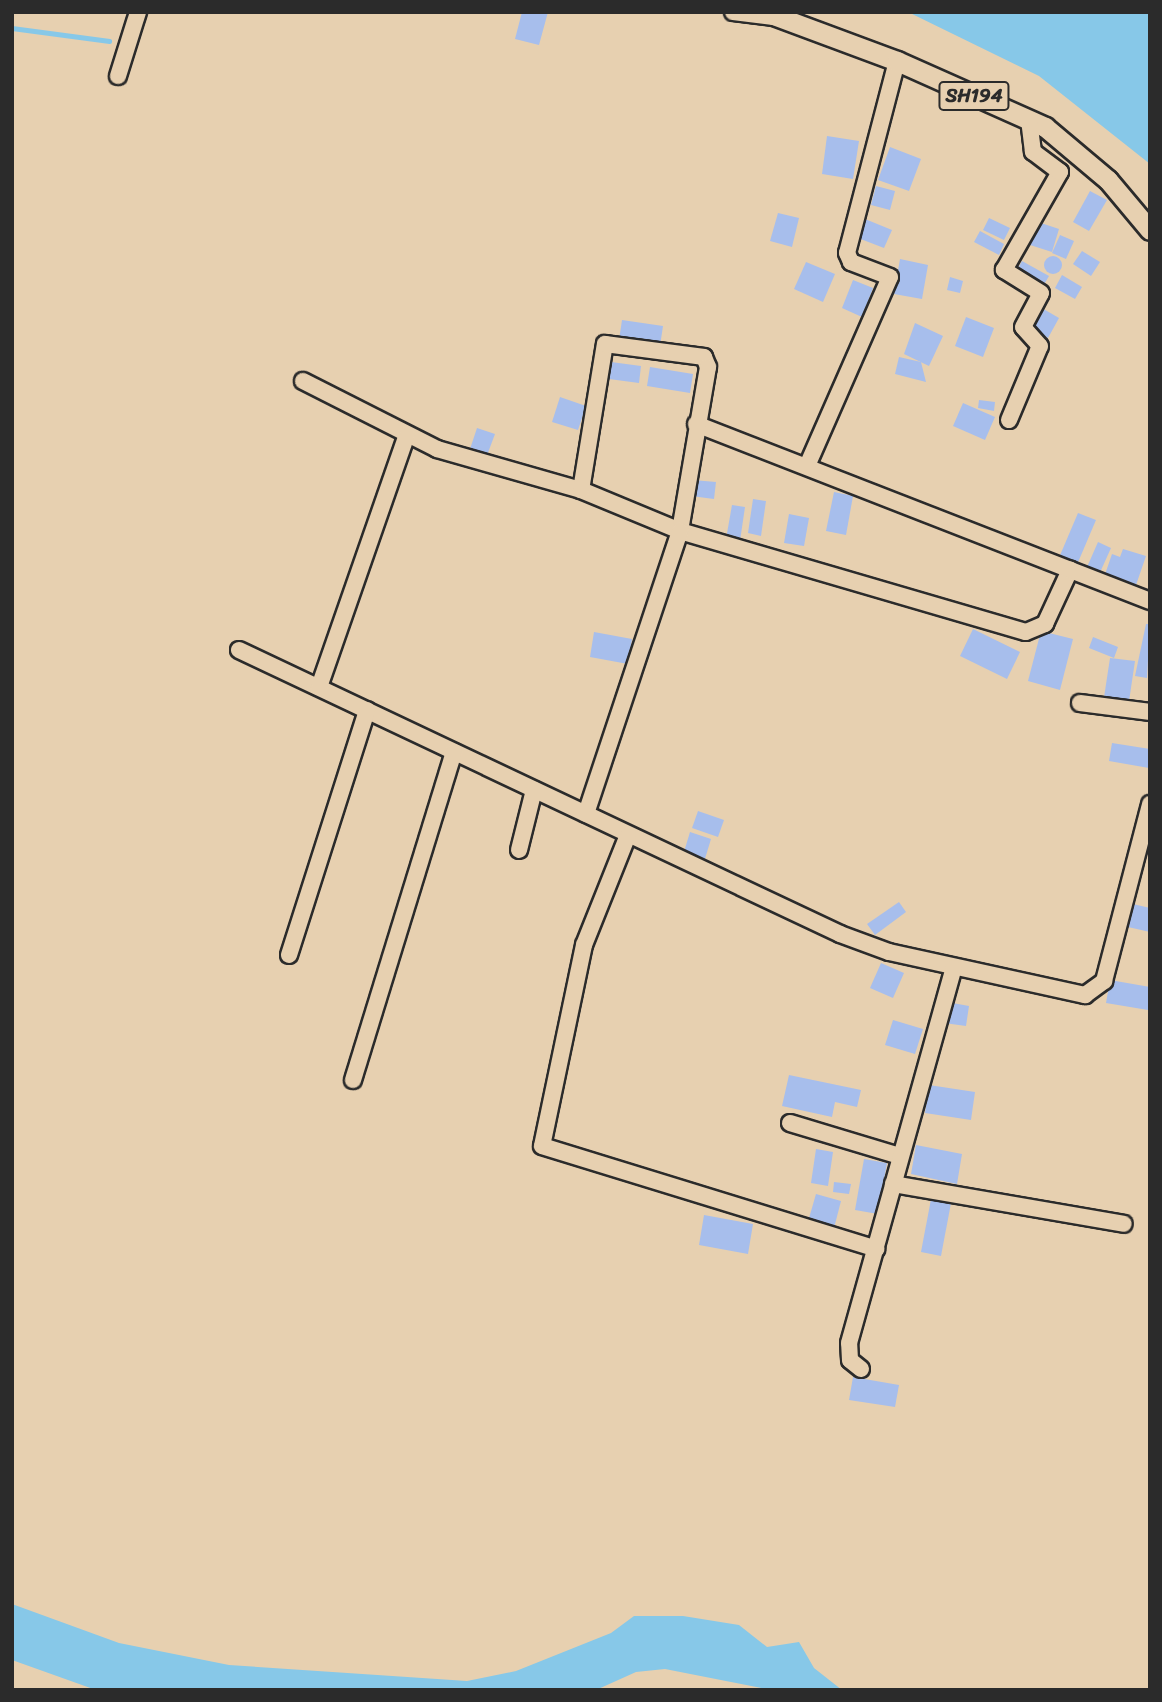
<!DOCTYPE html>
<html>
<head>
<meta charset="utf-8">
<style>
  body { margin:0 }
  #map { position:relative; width:1162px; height:1702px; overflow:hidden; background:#e7d0b0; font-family:Sriracha,sans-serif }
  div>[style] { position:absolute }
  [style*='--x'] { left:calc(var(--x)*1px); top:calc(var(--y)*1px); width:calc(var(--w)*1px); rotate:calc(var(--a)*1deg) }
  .water>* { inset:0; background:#87c8e8 }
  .stream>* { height:4.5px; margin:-2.25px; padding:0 2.25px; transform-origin:2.25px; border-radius:2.25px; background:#87c8e8 }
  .building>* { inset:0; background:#a7beec }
  .round { border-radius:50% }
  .roads { filter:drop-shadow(2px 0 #2b2b2b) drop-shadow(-2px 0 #2b2b2b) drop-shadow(0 2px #2b2b2b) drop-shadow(0 -2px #2b2b2b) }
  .minor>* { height:16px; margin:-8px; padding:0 8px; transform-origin:8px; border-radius:8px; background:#e7d0b0 }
  .major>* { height:19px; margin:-9.5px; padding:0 9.5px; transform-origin:9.5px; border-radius:9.5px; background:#e7d0b0 }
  span { translate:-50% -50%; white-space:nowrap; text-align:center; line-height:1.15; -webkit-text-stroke:7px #e7d0b0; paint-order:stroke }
  .shield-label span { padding:2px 5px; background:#e7d0b0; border:2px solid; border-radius:5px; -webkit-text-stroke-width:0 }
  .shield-label { font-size:19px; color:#2b2b2b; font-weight:700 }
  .frame { position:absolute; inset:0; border:14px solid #2b2b2b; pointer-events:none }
</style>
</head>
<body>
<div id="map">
  <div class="water">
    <div style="clip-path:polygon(908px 12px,1150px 12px,1150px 164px,1039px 76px)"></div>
    <div style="clip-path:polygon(12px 1604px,119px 1643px,229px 1665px,467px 1681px,516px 1671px,611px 1633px,634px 1616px,683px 1616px,739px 1625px,767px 1647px,799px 1642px,814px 1668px,842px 1690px,772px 1690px,665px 1669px,636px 1672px,596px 1690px,96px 1690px,12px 1660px)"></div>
  </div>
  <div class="stream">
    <div style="--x:12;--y:28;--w:98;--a:7.6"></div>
  </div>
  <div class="building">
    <div style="clip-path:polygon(522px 12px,548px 12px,539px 45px,515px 39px)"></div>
    <div style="clip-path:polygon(827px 136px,859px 141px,853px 179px,822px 174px)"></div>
    <div style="clip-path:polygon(890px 147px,921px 159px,909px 191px,878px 180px)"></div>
    <div style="clip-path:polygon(876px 186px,895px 191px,890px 210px,871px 205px)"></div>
    <div style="clip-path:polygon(1090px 191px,1107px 200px,1089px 231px,1073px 222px)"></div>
    <div style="clip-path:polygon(778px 213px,799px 218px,792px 247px,770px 241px)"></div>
    <div style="clip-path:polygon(989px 218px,1010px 228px,1004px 240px,983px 230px)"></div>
    <div style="clip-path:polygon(865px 219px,892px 230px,884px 248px,858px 238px)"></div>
    <div style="clip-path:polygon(1035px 221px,1059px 229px,1052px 252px,1027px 244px)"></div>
    <div style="clip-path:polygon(980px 231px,1004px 244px,999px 255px,974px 242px)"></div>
    <div style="clip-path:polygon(1060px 235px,1074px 241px,1066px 259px,1052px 253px)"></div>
    <div style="clip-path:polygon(1082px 251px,1100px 262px,1091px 276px,1073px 264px)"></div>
    <div class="round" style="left:1044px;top:256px;width:18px;height:18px"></div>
    <div style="clip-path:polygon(900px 259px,928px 265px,922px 299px,894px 294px)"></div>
    <div style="clip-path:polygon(1022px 261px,1049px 276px,1042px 288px,1015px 274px)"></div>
    <div style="clip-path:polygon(806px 262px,835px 274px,823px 302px,794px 289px)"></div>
    <div style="clip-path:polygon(1062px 275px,1082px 287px,1075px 299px,1055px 288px)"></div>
    <div style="clip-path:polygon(950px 277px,963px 281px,960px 293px,947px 290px)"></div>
    <div style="clip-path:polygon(853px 280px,873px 288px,862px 317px,842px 308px)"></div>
    <div style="clip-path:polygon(1040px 307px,1059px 318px,1048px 338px,1029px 328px)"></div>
    <div style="clip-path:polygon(966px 317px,994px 328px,983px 357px,955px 346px)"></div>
    <div style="clip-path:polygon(622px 320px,663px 326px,660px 346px,619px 340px)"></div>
    <div style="clip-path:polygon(915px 323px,943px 336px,929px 366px,904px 354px)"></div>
    <div style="clip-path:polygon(899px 357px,921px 362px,926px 382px,895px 374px)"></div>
    <div style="clip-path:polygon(611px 362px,641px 366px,639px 383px,609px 379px)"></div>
    <div style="clip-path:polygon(650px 367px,693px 374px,690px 393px,647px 386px)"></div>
    <div style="clip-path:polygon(560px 397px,586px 406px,578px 430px,552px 422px)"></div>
    <div style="clip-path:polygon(979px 400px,995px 402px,994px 411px,978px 408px)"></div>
    <div style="clip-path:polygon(963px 403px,995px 417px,985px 440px,953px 426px)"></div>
    <div style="clip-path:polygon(477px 428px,495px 434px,486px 458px,469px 452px)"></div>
    <div style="clip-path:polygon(693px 480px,716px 482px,714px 499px,691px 496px)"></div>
    <div style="clip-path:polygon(834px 492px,853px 496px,846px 535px,826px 531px)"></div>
    <div style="clip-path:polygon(753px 499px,766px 501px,761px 536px,748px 533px)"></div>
    <div style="clip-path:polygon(732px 505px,745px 507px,740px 541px,726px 539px)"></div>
    <div style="clip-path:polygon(1078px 513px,1096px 520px,1076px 567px,1058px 560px)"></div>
    <div style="clip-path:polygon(789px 514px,809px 518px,804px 546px,784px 543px)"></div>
    <div style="clip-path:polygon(1098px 542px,1111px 548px,1093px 588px,1080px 583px)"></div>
    <div style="clip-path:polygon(1123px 549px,1146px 556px,1136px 585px,1120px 579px,1115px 594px,1100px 589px,1112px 554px,1120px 557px)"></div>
    <div style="clip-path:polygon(1146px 624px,1150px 624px,1147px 678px,1135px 676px)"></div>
    <div style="clip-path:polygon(973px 629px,1020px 652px,1007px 679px,960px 656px)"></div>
    <div style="clip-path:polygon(1041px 631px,1073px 639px,1060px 690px,1028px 681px)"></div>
    <div style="clip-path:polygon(594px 632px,632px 639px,628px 664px,590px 657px)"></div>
    <div style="clip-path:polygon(1093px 637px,1118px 647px,1114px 658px,1089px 648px)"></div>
    <div style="clip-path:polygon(1110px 658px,1135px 661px,1128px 708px,1103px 704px)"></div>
    <div style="clip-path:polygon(1112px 743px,1150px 749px,1149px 768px,1109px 761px)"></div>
    <div style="clip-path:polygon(698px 811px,724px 820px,718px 837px,692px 828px)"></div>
    <div style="clip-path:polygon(690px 832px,711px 839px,704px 862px,683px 855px)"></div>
    <div style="clip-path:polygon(899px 902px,906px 912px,875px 935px,867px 924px)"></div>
    <div style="clip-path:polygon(1133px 904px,1150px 908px,1150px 932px,1128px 927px)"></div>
    <div style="clip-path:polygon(881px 963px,904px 973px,893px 998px,870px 988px)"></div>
    <div style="clip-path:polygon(1110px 980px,1150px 987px,1148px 1010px,1106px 1003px)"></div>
    <div style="clip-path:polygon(947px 1002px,969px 1006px,966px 1026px,944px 1023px)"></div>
    <div style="clip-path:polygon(893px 1020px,923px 1029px,915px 1054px,885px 1045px)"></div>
    <div style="clip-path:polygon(789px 1075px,861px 1090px,857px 1107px,835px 1102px,832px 1117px,782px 1106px)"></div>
    <div style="clip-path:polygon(929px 1085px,975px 1092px,971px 1120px,925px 1113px)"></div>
    <div style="clip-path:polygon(916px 1145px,962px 1154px,957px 1184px,911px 1174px)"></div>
    <div style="clip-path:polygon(816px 1149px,833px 1152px,828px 1186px,811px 1183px)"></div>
    <div style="clip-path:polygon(864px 1159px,887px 1163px,878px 1214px,855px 1210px)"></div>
    <div style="clip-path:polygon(834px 1182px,851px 1184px,849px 1194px,833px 1192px)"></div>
    <div style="clip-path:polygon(816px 1194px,841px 1201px,833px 1232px,807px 1225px)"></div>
    <div style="clip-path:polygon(931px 1199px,951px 1203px,941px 1256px,921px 1252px)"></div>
    <div style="clip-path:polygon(704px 1215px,753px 1224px,748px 1254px,699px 1245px)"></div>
    <div style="clip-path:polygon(853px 1377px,899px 1385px,895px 1407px,849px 1400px)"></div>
  </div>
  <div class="roads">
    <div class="minor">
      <div style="--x:733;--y:12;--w:41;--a:7"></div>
      <div style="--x:118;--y:76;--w:67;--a:-72.6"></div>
      <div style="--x:303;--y:381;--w:150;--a:26.9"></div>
      <div style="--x:437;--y:449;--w:150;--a:15.9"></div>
      <div style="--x:581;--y:490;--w:107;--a:22.5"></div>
      <div style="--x:680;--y:531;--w:360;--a:16.3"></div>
      <div style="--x:1026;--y:632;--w:21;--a:-23"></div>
      <div style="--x:1045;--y:624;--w:60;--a:-65.2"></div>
      <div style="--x:1009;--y:420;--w:80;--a:-67.3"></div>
      <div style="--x:1040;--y:346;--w:25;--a:-132"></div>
      <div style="--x:1023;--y:327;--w:38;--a:-62"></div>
      <div style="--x:1041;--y:293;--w:44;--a:-148.1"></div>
      <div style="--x:1004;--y:270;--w:113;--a:-60.3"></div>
      <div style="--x:1060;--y:172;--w:34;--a:-143"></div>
      <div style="--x:1033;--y:152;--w:31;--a:-97"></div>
      <div style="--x:696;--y:424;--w:487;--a:21.3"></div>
      <div style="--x:807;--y:466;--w:206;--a:-66.3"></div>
      <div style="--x:890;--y:277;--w:42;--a:-159"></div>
      <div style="--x:851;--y:262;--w:10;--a:-114"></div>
      <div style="--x:847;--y:253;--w:198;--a:-75.4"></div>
      <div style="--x:581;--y:490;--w:148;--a:-80.7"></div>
      <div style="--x:605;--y:344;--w:100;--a:7.5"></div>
      <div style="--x:704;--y:357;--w:11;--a:68"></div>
      <div style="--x:708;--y:367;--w:166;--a:99.7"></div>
      <div style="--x:680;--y:531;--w:298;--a:108.4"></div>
      <div style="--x:239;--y:650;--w:665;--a:25.29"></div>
      <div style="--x:840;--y:934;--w:52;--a:20.2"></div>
      <div style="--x:889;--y:952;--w:201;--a:12.4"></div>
      <div style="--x:1085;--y:995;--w:24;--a:-36"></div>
      <div style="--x:1104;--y:981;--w:183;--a:-75.4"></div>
      <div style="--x:319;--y:687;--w:267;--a:-70.8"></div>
      <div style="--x:1080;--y:703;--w:71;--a:7.3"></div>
      <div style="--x:628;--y:835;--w:118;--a:111.8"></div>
      <div style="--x:584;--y:945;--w:205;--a:101.8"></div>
      <div style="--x:542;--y:1146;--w:350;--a:17.1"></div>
      <div style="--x:519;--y:850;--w:62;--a:-76"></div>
      <div style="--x:289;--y:955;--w:257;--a:-72.3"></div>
      <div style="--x:353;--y:1080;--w:343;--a:-72.9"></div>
      <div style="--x:790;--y:1123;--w:115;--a:16.7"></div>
      <div style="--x:893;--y:1184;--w:234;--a:9.8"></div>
      <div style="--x:861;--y:1369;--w:14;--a:-141"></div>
      <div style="--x:850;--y:1360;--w:17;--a:-93"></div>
      <div style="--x:849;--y:1343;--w:389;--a:-74.4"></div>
    </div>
    <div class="major">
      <div style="--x:765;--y:12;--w:141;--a:20.4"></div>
      <div style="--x:897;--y:61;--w:162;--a:24"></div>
      <div style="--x:1045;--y:127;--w:82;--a:40.1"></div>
      <div style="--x:1108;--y:180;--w:65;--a:50"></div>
    </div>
  </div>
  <div class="shield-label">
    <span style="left:974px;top:96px">SH194</span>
  </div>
  <div class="frame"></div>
</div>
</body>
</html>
